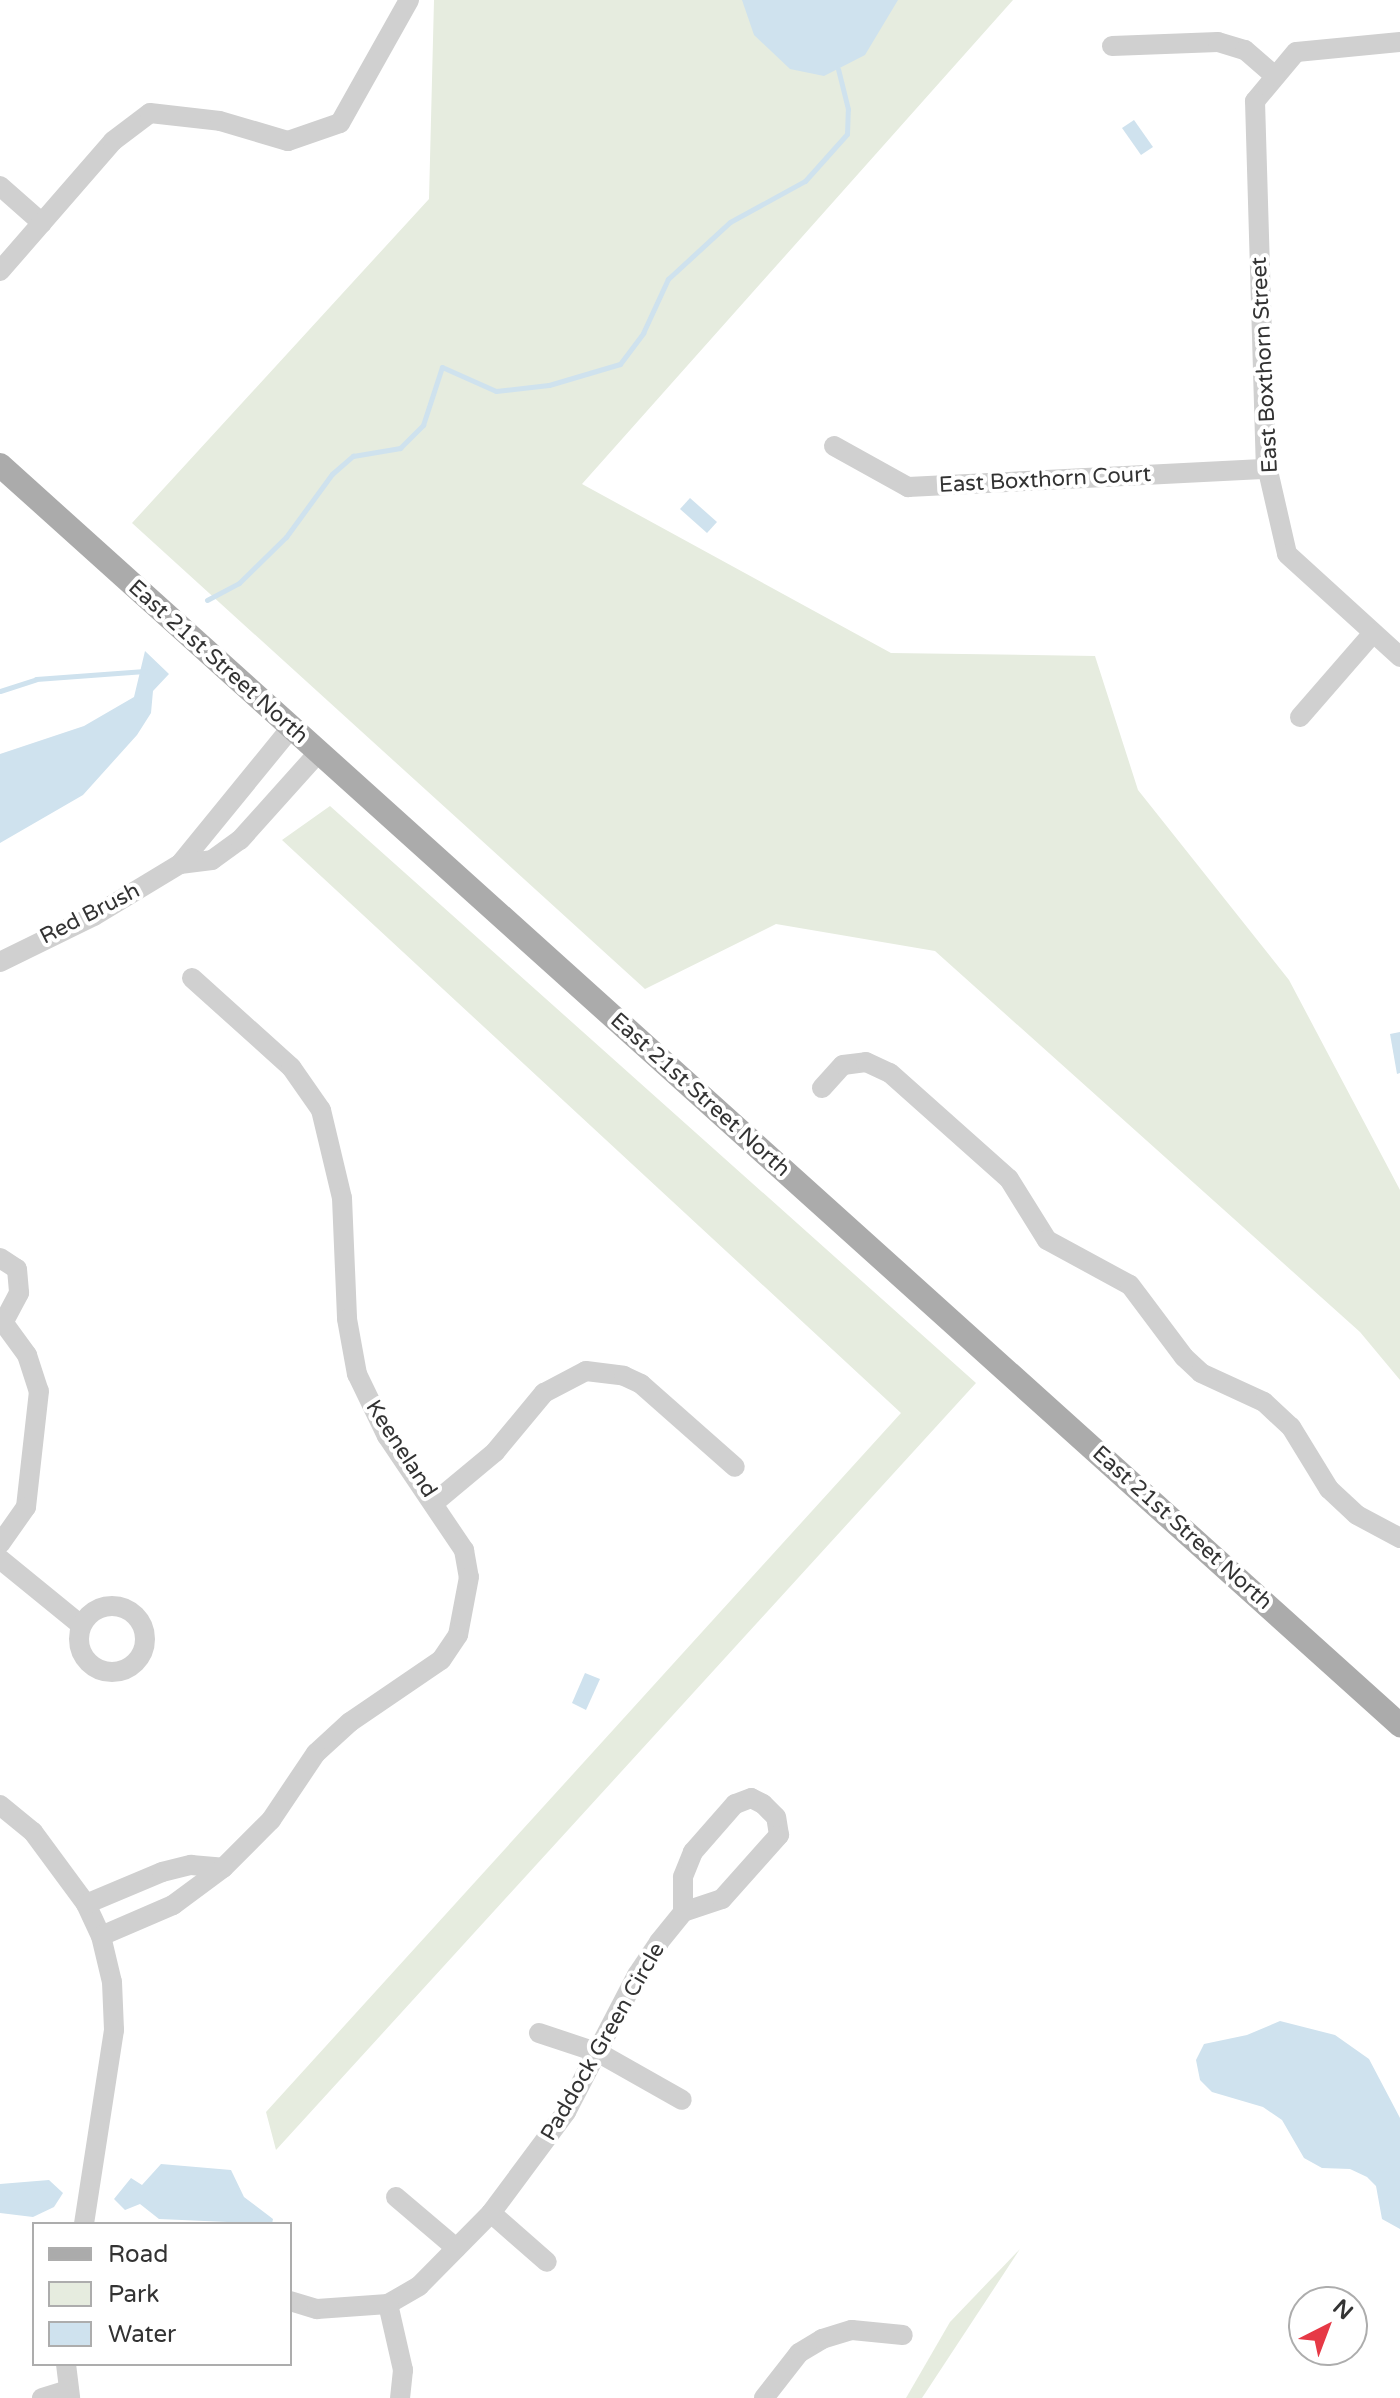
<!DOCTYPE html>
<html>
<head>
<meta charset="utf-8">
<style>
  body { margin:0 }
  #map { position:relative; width:1400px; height:2398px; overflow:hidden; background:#fff; font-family:"Varela Round",sans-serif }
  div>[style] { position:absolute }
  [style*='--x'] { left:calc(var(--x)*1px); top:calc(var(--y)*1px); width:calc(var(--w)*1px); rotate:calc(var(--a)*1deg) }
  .green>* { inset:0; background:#e6ecdf }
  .water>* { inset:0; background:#cfe2ee }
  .stream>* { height:5px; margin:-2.5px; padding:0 2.5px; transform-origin:2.5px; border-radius:2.5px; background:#cfe2ee }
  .minor>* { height:20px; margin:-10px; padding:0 10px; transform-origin:10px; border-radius:10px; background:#d0d0d0 }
  .minor>.ring { margin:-10px; padding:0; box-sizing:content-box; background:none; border:20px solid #d0d0d0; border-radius:50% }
  .major>* { height:24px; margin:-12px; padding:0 12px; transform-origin:12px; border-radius:12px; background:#ababab }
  span { translate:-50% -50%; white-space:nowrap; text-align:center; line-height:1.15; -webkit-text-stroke:8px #fff; paint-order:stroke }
  .street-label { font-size:22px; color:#333 }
  .legend { position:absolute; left:32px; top:2222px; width:260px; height:144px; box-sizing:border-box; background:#fff; border:2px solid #adadad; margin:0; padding:10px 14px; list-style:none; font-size:24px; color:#333 }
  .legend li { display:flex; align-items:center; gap:16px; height:40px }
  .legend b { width:40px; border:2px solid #adadad }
  .north { position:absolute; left:1288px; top:2286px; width:80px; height:80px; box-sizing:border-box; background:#fff; border:2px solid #adadad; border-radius:50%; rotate:42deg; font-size:22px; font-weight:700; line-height:32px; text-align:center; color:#333 }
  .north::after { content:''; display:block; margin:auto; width:28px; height:36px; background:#e63946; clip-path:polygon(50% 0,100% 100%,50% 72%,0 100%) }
</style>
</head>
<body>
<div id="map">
  <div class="green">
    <div style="clip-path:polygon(434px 0,1013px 0,582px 484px,891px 653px,1095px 656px,1138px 790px,1289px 980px,1400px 1190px,1400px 1380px,1360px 1332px,935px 951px,776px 924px,645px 989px,132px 523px,429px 199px)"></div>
    <div style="clip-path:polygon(330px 806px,976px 1383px,276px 2150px,266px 2112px,901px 1413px,282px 840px)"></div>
    <div style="clip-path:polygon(1020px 2249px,922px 2398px,906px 2398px,950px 2322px)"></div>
  </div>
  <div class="water">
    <div style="clip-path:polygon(742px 0,898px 0,865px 55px,824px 76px,790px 69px,754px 35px)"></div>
    <div style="clip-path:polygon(1134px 120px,1153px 147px,1141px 155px,1122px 128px)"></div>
    <div style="clip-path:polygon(690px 498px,717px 522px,707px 533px,680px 509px)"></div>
    <div style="clip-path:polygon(145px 651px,169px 674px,153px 691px,151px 713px,137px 735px,83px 795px,0 843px,0 754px,84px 726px,134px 697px)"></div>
    <div style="clip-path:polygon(1400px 1032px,1400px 1073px,1397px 1074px,1390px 1034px)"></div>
    <div style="clip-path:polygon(585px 1673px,600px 1679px,586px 1710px,572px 1703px)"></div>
    <div style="clip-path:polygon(1280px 2021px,1335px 2035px,1369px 2059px,1400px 2118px,1400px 2229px,1382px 2219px,1376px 2186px,1367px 2177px,1350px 2169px,1322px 2168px,1304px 2158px,1282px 2120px,1263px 2107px,1212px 2092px,1200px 2080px,1196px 2060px,1204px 2044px,1247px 2035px)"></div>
    <div style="clip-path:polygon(161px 2164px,231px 2170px,244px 2197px,273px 2219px,272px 2224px,159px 2219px,140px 2204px,125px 2210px,114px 2199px,131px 2178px,142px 2185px)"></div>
    <div style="clip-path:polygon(49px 2180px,63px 2193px,54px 2207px,33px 2217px,0 2213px,0 2184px)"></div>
  </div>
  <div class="stream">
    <div style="--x:207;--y:600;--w:36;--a:-28"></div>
    <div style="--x:239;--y:583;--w:66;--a:-44.4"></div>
    <div style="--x:286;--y:537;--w:78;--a:-53.9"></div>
    <div style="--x:332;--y:474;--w:28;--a:-41"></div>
    <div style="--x:353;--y:456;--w:48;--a:-9.7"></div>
    <div style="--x:400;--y:448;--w:33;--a:-45"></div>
    <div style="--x:423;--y:425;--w:61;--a:-71.9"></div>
    <div style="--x:442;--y:367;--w:59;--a:24"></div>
    <div style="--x:496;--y:391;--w:53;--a:-6.5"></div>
    <div style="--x:549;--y:385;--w:74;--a:-16.5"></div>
    <div style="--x:620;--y:364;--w:39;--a:-53"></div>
    <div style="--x:643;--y:333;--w:60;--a:-65.2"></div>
    <div style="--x:668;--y:279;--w:84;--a:-42.6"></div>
    <div style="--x:730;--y:222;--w:85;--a:-28.7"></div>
    <div style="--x:805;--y:181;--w:63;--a:-48.2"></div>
    <div style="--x:847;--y:134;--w:25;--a:-88"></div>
    <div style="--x:848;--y:109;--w:41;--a:-104"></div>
    <div style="--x:0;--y:691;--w:38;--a:-18"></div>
    <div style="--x:36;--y:679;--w:109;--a:-4.2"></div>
  </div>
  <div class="minor">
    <div style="--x:1400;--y:42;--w:104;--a:174.5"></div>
    <div style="--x:1296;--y:52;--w:64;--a:129.9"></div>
    <div style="--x:1255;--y:101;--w:361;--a:88.3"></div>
    <div style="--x:1266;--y:462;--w:94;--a:77.1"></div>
    <div style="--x:1287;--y:554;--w:153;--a:42.3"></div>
    <div style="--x:1112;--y:46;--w:106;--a:-2.2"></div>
    <div style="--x:1218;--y:42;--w:28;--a:17"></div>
    <div style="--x:1245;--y:50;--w:40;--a:41"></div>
    <div style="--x:0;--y:186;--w:56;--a:41.4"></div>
    <div style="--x:0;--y:271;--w:172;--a:-49"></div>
    <div style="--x:113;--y:141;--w:46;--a:-37.1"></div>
    <div style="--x:150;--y:113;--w:70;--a:6.5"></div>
    <div style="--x:220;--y:121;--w:71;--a:16.4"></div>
    <div style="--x:288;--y:141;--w:55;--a:-19.1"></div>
    <div style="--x:340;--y:123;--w:141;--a:-60.7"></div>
    <div style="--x:834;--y:446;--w:85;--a:29"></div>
    <div style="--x:908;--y:487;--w:360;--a:-2.9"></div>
    <div style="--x:1300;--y:717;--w:111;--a:-49"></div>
    <div style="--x:180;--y:864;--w:176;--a:-50.8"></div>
    <div style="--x:0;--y:962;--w:105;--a:-26.1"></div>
    <div style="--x:94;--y:916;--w:100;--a:-31.2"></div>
    <div style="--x:180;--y:864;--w:32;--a:-7"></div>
    <div style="--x:212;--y:860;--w:34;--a:-36"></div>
    <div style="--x:240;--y:840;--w:117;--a:-48.1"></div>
    <div style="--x:192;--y:978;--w:133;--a:42"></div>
    <div style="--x:291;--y:1067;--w:52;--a:55.1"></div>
    <div style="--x:321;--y:1110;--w:90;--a:76.6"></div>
    <div style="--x:342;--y:1198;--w:121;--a:87.6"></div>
    <div style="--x:347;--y:1319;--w:56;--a:79.7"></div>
    <div style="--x:357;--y:1374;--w:69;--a:64.2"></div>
    <div style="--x:387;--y:1436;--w:138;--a:56"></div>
    <div style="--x:464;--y:1550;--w:27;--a:80"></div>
    <div style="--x:469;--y:1577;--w:59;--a:100.7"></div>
    <div style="--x:458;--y:1635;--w:30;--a:124"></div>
    <div style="--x:441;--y:1660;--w:110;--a:145.7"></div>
    <div style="--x:350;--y:1722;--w:46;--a:137.6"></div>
    <div style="--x:316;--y:1753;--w:81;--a:123.9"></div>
    <div style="--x:271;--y:1820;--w:68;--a:135"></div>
    <div style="--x:822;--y:1088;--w:31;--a:-48"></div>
    <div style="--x:843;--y:1065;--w:23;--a:-7"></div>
    <div style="--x:866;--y:1062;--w:26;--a:25"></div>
    <div style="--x:890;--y:1073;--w:159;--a:41.7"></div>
    <div style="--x:1009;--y:1179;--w:72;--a:58.1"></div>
    <div style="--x:1047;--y:1240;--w:94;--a:28.5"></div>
    <div style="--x:1130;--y:1285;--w:90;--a:53.1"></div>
    <div style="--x:1184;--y:1357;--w:23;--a:43"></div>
    <div style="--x:1201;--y:1373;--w:69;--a:24.7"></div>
    <div style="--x:1264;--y:1402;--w:37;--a:43"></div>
    <div style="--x:1291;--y:1427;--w:73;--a:58.5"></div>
    <div style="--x:1329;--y:1489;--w:38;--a:43"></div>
    <div style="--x:1357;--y:1515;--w:49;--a:28.1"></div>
    <div style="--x:0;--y:1258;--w:20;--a:33"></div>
    <div style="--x:17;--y:1269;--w:24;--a:85"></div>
    <div style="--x:19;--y:1293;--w:32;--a:118"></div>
    <div style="--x:0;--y:1318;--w:46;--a:53.9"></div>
    <div style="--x:27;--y:1355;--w:38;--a:72"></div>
    <div style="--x:39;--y:1391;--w:117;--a:96.4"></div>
    <div style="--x:26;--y:1507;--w:45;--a:125.1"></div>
    <div style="--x:435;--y:1502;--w:78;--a:-39.8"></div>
    <div style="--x:495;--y:1452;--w:77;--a:-50.3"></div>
    <div style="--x:544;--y:1393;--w:47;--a:-27.6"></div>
    <div style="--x:586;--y:1371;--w:38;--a:7"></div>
    <div style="--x:624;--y:1376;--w:19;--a:25"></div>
    <div style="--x:641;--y:1384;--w:125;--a:41.4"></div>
    <div style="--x:0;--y:1559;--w:104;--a:39.2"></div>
    <div class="ring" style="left:79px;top:1606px;width:46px;height:46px"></div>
    <div style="--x:0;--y:1805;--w:43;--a:39.3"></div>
    <div style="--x:33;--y:1832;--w:89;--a:53.6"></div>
    <div style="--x:86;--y:1904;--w:35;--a:65"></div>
    <div style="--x:101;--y:1936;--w:47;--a:76.6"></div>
    <div style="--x:112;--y:1982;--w:48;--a:87.6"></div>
    <div style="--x:114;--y:2030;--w:196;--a:98.8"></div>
    <div style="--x:86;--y:1904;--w:82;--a:-22.8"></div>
    <div style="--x:162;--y:1872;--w:30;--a:-14"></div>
    <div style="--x:191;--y:1865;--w:32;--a:5"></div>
    <div style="--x:223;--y:1868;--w:62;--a:143.5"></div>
    <div style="--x:173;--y:1905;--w:78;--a:156.7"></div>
    <div style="--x:539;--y:2033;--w:63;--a:18.4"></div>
    <div style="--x:599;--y:2053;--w:95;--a:29.5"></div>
    <div style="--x:396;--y:2197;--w:79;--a:40.4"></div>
    <div style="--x:491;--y:2213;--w:74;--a:41.2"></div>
    <div style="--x:290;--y:2301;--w:28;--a:17"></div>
    <div style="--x:317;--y:2309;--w:71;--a:-4"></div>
    <div style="--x:388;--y:2304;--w:36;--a:-30"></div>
    <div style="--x:419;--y:2286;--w:103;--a:-45.4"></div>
    <div style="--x:491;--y:2213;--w:126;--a:-53.4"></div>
    <div style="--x:566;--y:2112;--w:154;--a:-62.6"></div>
    <div style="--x:637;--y:1975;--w:40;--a:-56"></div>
    <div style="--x:659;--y:1942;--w:38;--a:-51"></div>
    <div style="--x:683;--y:1912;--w:41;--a:-18.4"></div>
    <div style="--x:722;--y:1899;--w:86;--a:-48.3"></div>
    <div style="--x:779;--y:1835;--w:18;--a:-99"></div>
    <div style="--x:776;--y:1817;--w:18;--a:-135"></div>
    <div style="--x:763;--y:1804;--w:13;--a:-153"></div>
    <div style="--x:751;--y:1798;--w:17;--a:159"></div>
    <div style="--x:735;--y:1804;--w:64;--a:131.2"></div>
    <div style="--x:693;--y:1852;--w:27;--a:112"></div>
    <div style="--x:683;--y:1877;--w:35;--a:90"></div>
    <div style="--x:388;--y:2304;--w:68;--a:77.2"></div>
    <div style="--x:403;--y:2370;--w:28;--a:96"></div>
    <div style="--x:66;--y:2364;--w:34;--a:83"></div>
    <div style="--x:42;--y:2398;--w:28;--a:-17"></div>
    <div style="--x:764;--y:2398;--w:57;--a:-52.1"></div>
    <div style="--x:799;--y:2353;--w:27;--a:-31"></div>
    <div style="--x:822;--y:2339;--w:31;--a:-17"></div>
    <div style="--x:852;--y:2330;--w:51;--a:5.6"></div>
  </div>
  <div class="major">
    <div style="--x:0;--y:465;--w:1884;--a:41.99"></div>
  </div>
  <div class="street-label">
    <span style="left:1265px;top:365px;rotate:-93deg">East Boxthorn Street</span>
    <span style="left:1045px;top:480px;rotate:-3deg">East Boxthorn Court</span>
    <span style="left:218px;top:662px;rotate:42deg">East 21st Street North</span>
    <span style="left:90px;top:914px;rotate:-27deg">Red Brush</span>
    <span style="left:700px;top:1095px;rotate:42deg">East 21st Street North</span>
    <span style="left:401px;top:1449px;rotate:57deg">Keeneland</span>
    <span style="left:1182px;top:1528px;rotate:42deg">East 21st Street North</span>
    <span style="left:603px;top:2042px;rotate:-60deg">Paddock Green Circle</span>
  </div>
  <ul class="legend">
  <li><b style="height:10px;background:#ababab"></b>Road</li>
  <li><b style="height:22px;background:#e6ecdf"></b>Park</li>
  <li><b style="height:22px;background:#cfe2ee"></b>Water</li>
  </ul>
  <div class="north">N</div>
</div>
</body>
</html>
